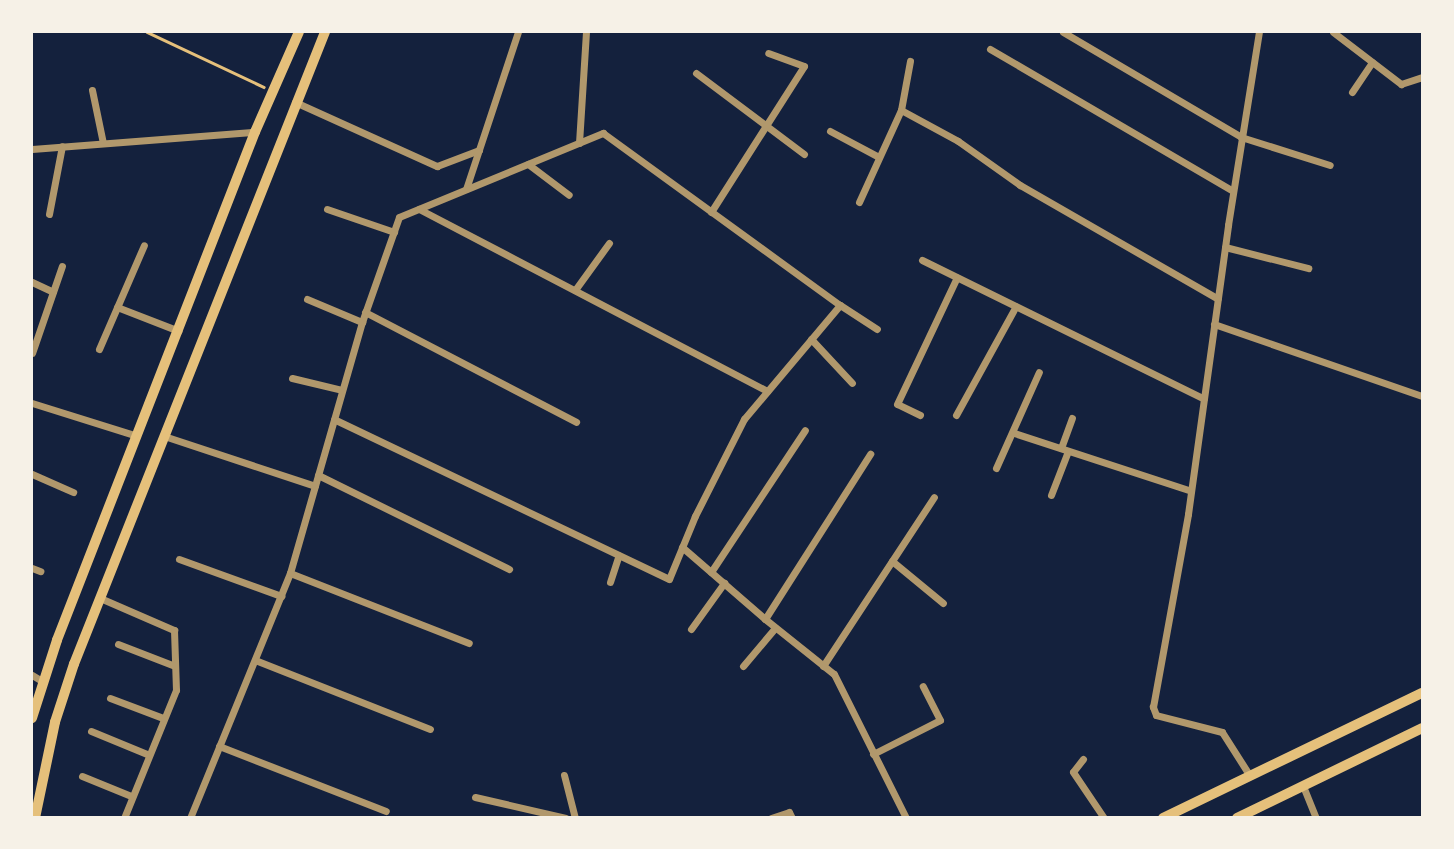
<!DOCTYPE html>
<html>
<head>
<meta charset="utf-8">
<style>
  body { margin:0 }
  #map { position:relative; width:1454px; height:849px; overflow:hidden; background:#14213d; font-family:"IBM Plex Serif",serif }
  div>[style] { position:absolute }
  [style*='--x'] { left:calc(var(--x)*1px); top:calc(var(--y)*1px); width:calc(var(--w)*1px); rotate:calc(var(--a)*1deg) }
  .path>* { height:2.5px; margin:-1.25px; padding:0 1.25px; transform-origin:1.25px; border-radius:1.25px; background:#e5c07b }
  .minor>* { height:7px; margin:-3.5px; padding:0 3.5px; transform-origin:3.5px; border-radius:3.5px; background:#b1986c }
  .primary>* { height:10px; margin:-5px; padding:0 5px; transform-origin:5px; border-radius:5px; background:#e5c07b }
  span { translate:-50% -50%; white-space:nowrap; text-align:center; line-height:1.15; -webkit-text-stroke:7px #f6f1e7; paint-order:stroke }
  .frame { position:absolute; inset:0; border:33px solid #f6f1e7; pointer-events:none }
</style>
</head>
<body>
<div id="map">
  <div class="path">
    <div style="--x:147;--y:32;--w:129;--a:25.2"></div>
  </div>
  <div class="minor">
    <div style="--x:1063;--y:32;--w:207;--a:30.5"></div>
    <div style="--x:1241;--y:137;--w:93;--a:17.5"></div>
    <div style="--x:1333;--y:32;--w:86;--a:37.4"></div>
    <div style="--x:1401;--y:84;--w:22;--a:-18"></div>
    <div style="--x:990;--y:49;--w:281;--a:30.3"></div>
    <div style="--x:696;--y:73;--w:135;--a:36.9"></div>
    <div style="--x:92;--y:90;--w:54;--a:78.3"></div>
    <div style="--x:1352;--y:92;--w:36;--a:-56"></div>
    <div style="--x:295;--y:102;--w:156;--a:24.3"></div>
    <div style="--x:437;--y:166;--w:45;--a:-20.9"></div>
    <div style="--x:901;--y:110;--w:65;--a:28.5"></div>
    <div style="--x:958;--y:141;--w:76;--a:35.4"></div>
    <div style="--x:1020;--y:185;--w:228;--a:29.9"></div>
    <div style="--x:830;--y:131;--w:55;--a:28"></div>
    <div style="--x:579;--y:143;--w:111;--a:-86.4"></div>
    <div style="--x:32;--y:149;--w:224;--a:-4.4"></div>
    <div style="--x:528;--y:164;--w:51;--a:37.1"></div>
    <div style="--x:466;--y:189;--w:165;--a:-71.7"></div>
    <div style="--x:859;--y:202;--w:101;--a:-65.5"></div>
    <div style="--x:901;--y:110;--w:50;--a:-79.6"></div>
    <div style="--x:327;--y:209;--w:71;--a:18.9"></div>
    <div style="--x:419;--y:209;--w:393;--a:27.6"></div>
    <div style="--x:711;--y:212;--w:173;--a:-57.5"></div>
    <div style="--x:804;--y:66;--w:38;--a:-160"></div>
    <div style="--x:49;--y:214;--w:69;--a:-79.2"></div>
    <div style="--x:1225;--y:247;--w:86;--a:14.2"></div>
    <div style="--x:922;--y:260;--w:314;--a:26.2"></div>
    <div style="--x:32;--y:282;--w:23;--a:25"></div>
    <div style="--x:575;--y:290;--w:58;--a:-54.1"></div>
    <div style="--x:307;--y:299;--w:60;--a:22.7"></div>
    <div style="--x:840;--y:305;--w:44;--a:33"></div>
    <div style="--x:117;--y:307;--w:66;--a:21.2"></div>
    <div style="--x:365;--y:312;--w:238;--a:27.5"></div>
    <div style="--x:1214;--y:324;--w:220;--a:19.1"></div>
    <div style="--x:811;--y:339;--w:60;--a:47"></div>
    <div style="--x:99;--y:349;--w:113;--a:-66.6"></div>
    <div style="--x:32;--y:353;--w:92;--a:-71"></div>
    <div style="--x:292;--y:378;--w:51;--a:13.5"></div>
    <div style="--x:32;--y:403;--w:110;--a:17.4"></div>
    <div style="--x:920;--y:415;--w:25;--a:-154"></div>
    <div style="--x:897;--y:404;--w:140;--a:-64.7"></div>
    <div style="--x:956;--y:415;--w:124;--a:-61.2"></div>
    <div style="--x:1014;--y:433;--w:186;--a:18.1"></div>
    <div style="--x:164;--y:436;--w:159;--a:18.3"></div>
    <div style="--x:1061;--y:448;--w:32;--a:-70"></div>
    <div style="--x:996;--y:468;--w:105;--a:-65.9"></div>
    <div style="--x:32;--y:474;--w:45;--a:23.7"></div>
    <div style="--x:318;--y:475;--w:213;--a:26.2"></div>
    <div style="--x:1051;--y:495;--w:47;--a:-68.9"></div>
    <div style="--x:682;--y:547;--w:110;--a:40.9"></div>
    <div style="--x:765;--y:619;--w:88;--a:38.6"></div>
    <div style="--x:834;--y:674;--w:161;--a:63.4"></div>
    <div style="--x:179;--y:559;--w:109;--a:19.9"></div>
    <div style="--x:892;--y:561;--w:66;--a:39.5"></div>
    <div style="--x:32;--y:568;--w:9;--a:21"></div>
    <div style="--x:711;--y:572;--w:170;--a:-56.5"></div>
    <div style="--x:290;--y:573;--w:192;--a:21.4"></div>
    <div style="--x:610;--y:582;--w:28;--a:-72"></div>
    <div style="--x:100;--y:598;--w:81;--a:23.4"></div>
    <div style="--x:174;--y:630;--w:60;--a:88.1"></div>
    <div style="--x:176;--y:690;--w:138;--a:112.1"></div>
    <div style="--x:765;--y:619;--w:196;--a:-57.5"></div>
    <div style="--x:691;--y:629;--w:57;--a:-54.3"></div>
    <div style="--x:118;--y:644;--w:61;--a:21.1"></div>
    <div style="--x:255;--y:660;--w:188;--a:21.5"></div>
    <div style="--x:743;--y:666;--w:50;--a:-49.9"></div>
    <div style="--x:823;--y:666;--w:202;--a:-56.7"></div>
    <div style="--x:32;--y:675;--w:12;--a:31"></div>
    <div style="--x:110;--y:698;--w:57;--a:20.7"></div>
    <div style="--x:91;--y:731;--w:61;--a:22.3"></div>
    <div style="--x:219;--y:746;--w:179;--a:21.3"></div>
    <div style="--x:873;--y:754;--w:75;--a:-26.9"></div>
    <div style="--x:940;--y:720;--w:38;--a:-117"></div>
    <div style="--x:1083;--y:759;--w:16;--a:128"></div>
    <div style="--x:1073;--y:772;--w:55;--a:56"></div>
    <div style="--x:564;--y:775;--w:44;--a:75.7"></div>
    <div style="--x:82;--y:776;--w:53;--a:22.2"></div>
    <div style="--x:1250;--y:776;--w:52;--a:-122.5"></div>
    <div style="--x:1222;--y:732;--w:68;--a:-165.6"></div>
    <div style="--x:1156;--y:715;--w:9;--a:-111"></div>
    <div style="--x:1153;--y:707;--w:196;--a:-79.7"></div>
    <div style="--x:1188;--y:514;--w:292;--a:-82.1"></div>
    <div style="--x:1228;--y:225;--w:195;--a:-80.9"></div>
    <div style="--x:1303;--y:786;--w:35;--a:68"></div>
    <div style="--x:475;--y:797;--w:93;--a:13"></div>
    <div style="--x:190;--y:818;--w:265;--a:-67.8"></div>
    <div style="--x:290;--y:573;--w:261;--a:-74"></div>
    <div style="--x:362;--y:322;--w:111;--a:-70.6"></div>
    <div style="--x:399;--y:217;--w:221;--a:-22.4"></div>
    <div style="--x:603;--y:133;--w:293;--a:36"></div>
    <div style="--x:840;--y:305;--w:149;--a:130.1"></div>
    <div style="--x:744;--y:419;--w:109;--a:116.8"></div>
    <div style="--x:695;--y:516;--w:68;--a:112.4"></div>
    <div style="--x:669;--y:579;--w:371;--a:-154.5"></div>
    <div style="--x:771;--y:818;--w:19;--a:-18"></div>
    <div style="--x:789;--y:812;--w:7;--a:63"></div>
  </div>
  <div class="primary">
    <div style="--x:32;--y:718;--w:82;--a:-72.2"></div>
    <div style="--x:57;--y:640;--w:545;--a:-68.71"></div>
    <div style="--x:255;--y:132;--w:109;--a:-66.3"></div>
    <div style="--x:35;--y:818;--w:98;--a:-78.2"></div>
    <div style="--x:55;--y:722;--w:61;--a:-71.9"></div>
    <div style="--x:74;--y:664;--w:680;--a:-68.34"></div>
    <div style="--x:1163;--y:818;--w:288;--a:-25.8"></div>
    <div style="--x:1237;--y:818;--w:206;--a:-25.9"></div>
  </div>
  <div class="frame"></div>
</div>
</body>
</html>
